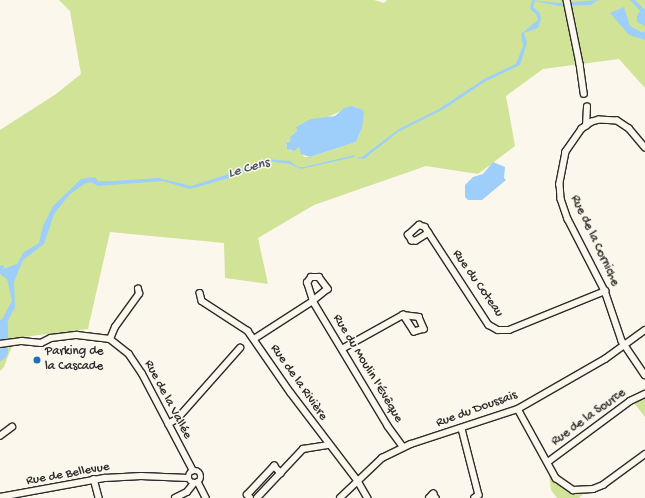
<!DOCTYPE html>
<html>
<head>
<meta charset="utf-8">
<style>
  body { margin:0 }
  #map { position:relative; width:645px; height:498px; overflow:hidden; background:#fbf7ec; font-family:"Gochi Hand",sans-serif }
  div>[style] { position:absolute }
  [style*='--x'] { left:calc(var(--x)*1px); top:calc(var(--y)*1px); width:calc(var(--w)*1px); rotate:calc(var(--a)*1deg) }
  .green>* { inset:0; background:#d1e397 }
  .water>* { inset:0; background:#9dcffa }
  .river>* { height:10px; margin:-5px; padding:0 5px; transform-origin:5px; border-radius:5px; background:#9dcffa }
  .roads { filter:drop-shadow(1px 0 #2b2b2b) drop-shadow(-1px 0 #2b2b2b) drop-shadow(0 1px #2b2b2b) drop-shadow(0 -1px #2b2b2b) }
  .minor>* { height:5.5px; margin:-2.75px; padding:0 2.75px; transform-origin:2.75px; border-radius:2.75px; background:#fbf7ec }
  .minor>.ring { margin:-2.75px; padding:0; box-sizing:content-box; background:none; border:5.5px solid #fbf7ec; border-radius:50% }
  .dots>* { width:11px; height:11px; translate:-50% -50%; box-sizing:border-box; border:2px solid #fbf7ec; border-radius:50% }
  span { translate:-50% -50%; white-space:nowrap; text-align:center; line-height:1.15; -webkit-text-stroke:3px #fbf7ec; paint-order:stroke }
  .street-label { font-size:13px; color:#2b2b2b }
  .poi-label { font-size:13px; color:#2b2b2b }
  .left { translate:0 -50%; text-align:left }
  .water-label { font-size:14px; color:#48545f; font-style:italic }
</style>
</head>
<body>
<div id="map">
  <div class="green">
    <div style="clip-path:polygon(evenodd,59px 0,374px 0,384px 3px,387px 0,645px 0,645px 88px,619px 59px,543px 69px,506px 96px,515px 146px,478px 174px,426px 166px,314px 205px,258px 238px,268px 284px,225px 278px,224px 243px,110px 232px,88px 329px,15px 338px,4px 367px,0 371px,0 130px,56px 94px,81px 74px,70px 11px,59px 0,352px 106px,358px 108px,362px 128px,356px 142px,310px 157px,304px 157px,299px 147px,291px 151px,286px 146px,287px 141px,291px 141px,291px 136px,297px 131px,352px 106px)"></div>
    <div style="clip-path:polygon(645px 397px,645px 417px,634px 403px)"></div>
    <div style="clip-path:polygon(549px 474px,553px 481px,569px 492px,583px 494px,579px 498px,557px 498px,551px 490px)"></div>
  </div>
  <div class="water">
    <div style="clip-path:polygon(532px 0,559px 3px,598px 0,591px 5px,559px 6px,535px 1px,533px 7px,540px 13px,541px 19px,538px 28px,524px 33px,527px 43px,520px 65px,486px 81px,444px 109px,398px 132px,364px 159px,356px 158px,362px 157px,399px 129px,439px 109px,484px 79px,516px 64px,523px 46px,521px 34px,538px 20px,536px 14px,530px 9px)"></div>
    <div style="clip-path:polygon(630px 0,635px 0,645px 10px,645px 26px,637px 22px,637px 16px,640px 11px)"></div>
    <div style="clip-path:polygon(624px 7px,630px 26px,641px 32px,645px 32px,645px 40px,629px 35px,610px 13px)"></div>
    <div style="clip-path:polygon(352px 106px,363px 110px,364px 114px,362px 128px,356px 142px,310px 157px,301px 154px,299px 147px,294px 151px,287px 149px,286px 142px,291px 141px,290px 137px,297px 131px,296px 127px,311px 119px,335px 116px,344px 108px)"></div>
    <div style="clip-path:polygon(355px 155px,354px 157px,301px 169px,290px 164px,267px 161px,229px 178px,190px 189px,163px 181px,98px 186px,91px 182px,84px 184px,70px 194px,54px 214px,44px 244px,23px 260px,14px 282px,15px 307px,6px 324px,3px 337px,0 337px,0 323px,12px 301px,7px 279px,0 274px,0 266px,4px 265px,3px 269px,17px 264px,24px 252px,39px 243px,43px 226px,53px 206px,81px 179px,95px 177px,98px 181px,114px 181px,158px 178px,191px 186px,235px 172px,264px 159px,290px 161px,298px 167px,304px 167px)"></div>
    <div style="clip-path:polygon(493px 162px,505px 167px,504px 178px,506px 180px,482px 200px,468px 200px,465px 197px,465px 185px,473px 177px,483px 174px)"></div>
  </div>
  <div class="river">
    <div style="--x:0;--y:356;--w:5;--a:-53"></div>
    <div style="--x:3;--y:352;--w:28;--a:-90"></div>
  </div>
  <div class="roads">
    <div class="minor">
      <div style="--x:567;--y:0;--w:65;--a:78.5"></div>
      <div style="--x:580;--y:64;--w:30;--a:82"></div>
      <div style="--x:586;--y:126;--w:19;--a:-87"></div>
      <div style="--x:645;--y:148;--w:25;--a:-130"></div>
      <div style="--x:629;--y:129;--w:14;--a:-146"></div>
      <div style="--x:617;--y:121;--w:18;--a:-177"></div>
      <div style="--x:599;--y:120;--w:7;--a:164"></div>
      <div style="--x:592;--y:122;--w:12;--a:145"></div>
      <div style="--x:582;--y:129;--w:28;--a:125"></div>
      <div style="--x:566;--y:152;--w:33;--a:101"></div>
      <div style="--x:560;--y:184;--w:15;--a:86"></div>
      <div style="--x:561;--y:199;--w:21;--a:71"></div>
      <div style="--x:568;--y:219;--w:81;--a:62.8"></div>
      <div style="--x:605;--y:291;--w:53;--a:71.2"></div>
      <div style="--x:622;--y:341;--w:41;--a:55.9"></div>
      <div style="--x:429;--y:233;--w:15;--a:148"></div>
      <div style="--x:416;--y:241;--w:4;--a:180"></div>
      <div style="--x:412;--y:241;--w:7;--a:-124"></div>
      <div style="--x:408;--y:235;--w:15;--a:-42"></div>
      <div style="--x:419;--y:225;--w:6;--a:18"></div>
      <div style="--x:425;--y:227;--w:117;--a:56.9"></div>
      <div style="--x:489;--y:325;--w:10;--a:29"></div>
      <div style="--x:498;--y:330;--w:11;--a:0"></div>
      <div style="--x:509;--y:330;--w:104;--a:-22.1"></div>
      <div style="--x:200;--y:293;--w:8;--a:76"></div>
      <div style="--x:202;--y:301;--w:55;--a:33.1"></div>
      <div style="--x:248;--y:331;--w:75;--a:55.3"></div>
      <div style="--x:291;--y:393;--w:111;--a:52.7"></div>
      <div style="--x:358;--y:481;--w:20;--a:60"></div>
      <div style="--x:110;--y:339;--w:13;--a:-67"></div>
      <div style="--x:115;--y:327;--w:41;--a:-54"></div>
      <div style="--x:139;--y:294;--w:5;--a:-101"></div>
      <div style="--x:254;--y:339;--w:70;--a:-32.8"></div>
      <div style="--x:313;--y:301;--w:19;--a:-108"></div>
      <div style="--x:307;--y:283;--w:7;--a:-56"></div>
      <div style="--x:311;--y:277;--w:8;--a:0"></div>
      <div style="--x:319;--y:277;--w:15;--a:53"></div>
      <div style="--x:328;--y:289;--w:19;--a:141"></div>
      <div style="--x:313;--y:301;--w:146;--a:59"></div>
      <div style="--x:388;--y:426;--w:26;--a:54"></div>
      <div style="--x:0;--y:344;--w:22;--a:-8"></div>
      <div style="--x:22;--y:341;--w:19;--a:6"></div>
      <div style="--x:41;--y:343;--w:11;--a:-27"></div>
      <div style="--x:51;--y:338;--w:26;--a:-7"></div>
      <div style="--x:77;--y:335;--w:33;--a:7"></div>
      <div style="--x:110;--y:339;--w:24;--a:38"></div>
      <div style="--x:129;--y:354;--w:23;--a:56"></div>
      <div style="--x:142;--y:373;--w:110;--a:62.3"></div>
      <div style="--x:342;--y:349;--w:70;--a:-29.1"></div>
      <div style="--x:403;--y:315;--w:16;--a:7"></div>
      <div style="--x:419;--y:317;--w:13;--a:67"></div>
      <div style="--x:424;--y:329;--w:10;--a:163"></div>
      <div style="--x:414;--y:332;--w:20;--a:-123"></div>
      <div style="--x:518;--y:409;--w:79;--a:61.2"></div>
      <div style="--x:556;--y:478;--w:21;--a:35"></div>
      <div style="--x:573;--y:490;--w:20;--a:-3"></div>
      <div style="--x:593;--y:489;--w:11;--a:-22"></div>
      <div style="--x:603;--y:485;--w:52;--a:-36.4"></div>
      <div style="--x:168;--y:424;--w:10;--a:-29"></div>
      <div style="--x:177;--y:419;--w:95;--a:-48.4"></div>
      <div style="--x:462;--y:429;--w:68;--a:75.6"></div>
      <div style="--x:479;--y:495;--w:5;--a:143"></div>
      <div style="--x:0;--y:436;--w:15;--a:-37"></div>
      <div style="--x:548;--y:462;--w:102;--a:-36.6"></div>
      <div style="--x:630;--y:401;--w:17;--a:-25"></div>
      <div class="ring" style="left:189px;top:471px;width:6.5px;height:6.5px"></div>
      <div style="--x:94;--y:479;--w:20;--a:75"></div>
      <div style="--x:198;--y:482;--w:18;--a:63"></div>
      <div style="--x:0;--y:497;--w:107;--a:-10.3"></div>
      <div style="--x:105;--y:478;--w:36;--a:-3"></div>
      <div style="--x:141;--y:476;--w:47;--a:2.4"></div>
      <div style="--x:175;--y:498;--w:13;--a:-27"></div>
      <div style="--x:187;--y:492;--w:11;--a:-52"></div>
      <div style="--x:250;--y:498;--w:4;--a:-135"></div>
      <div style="--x:247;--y:495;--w:40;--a:-47"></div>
      <div style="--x:274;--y:466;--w:10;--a:45"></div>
      <div style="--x:257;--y:498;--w:67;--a:-46.8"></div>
      <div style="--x:303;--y:449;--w:26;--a:-9"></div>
      <div style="--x:340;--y:498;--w:58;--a:-43.6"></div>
      <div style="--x:382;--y:458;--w:32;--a:-26"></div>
      <div style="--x:411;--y:444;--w:113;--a:-18.1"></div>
      <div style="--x:518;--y:409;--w:100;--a:-29.9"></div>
      <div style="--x:605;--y:359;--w:49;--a:-35.9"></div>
      <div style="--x:429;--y:498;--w:6;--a:-45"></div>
      <div style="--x:433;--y:494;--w:5;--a:53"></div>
    </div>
  </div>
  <div class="dots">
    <div style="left:37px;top:360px;background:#1f6fb2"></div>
  </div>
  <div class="street-label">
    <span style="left:594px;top:241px;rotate:65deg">Rue de la Corniche</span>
    <span style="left:477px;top:284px;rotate:55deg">Rue du Coteau</span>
    <span style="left:367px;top:369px;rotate:59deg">Rue du Moulin l'Évêque</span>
    <span style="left:298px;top:383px;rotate:55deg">Rue de la Rivière</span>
    <span style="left:167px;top:400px;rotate:62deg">Rue de la Vallée</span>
    <span style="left:477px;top:410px;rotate:-20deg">Rue du Doussais</span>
    <span style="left:589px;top:418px;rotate:-36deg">Rue de la Source</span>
    <span style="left:68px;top:475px;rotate:-10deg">Rue de Bellevue</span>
  </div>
  <div class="poi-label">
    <span class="left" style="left:45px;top:360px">Parking de<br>la Cascade</span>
  </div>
  <div class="water-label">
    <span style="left:249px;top:169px;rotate:-16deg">Le Cens</span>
  </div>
</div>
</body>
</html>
